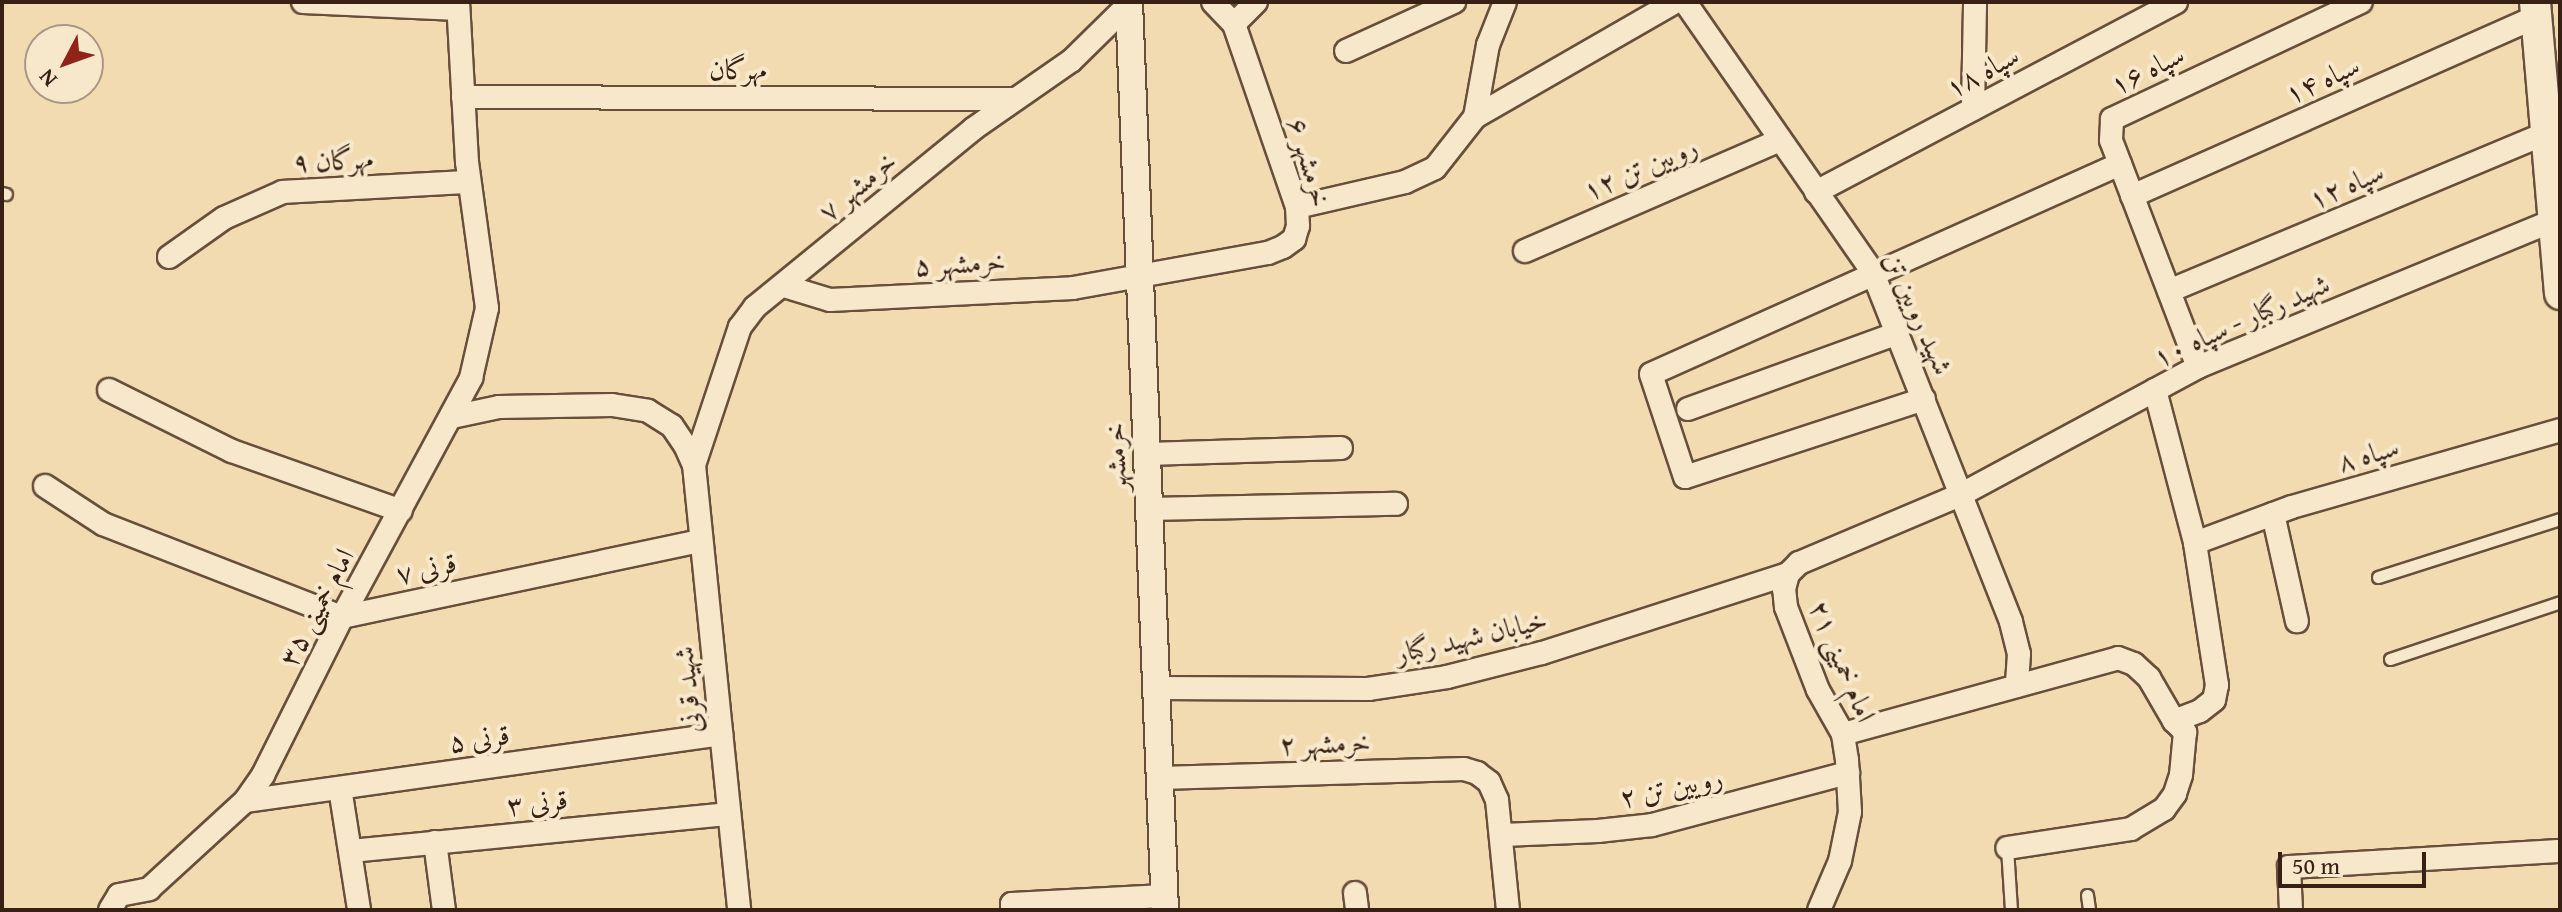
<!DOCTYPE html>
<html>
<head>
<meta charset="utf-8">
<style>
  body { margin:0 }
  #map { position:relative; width:2562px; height:912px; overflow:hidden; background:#f2dbb1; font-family:"Gentium Book Plus",Amiri,serif }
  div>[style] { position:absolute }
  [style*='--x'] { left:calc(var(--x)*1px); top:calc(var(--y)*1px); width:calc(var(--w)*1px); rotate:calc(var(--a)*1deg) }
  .roads { filter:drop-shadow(2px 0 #674f3b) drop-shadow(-2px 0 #674f3b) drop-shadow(0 2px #674f3b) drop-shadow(0 -2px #674f3b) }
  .service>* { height:11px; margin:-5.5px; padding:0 5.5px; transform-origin:5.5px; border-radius:5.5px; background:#f7e8cc }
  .minor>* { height:22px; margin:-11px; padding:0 11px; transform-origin:11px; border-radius:11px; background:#f7e8cc }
  .tertiary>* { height:26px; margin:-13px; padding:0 13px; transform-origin:13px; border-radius:13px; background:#f7e8cc }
  .secondary>* { height:30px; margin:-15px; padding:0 15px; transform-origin:15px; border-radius:15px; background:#f7e8cc }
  span { translate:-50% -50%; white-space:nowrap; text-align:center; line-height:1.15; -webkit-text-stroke:8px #f7e8cc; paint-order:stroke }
  .street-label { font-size:28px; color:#392014 }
  .frame { position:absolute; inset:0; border:4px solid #392014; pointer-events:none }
  .north { position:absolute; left:24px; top:24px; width:80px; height:80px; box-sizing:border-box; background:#f7e8cc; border:2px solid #ab9882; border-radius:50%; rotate:229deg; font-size:22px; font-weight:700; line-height:32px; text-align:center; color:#392014 }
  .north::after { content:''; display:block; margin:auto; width:28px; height:36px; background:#8f2418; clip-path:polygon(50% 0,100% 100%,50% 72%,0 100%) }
  .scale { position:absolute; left:2278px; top:852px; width:148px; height:36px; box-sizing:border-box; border:4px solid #392014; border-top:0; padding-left:10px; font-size:24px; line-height:28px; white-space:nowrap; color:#392014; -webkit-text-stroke:6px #f7e8cc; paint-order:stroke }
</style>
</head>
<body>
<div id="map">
  <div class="roads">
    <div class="service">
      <div style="--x:2;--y:193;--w:4;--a:14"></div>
      <div style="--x:2378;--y:577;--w:191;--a:-17.7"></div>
      <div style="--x:2390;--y:659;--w:179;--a:-18.5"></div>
      <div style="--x:2007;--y:848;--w:62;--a:86.3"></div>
      <div style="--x:2087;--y:895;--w:15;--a:82"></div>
    </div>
    <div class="minor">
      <div style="--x:303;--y:2;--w:155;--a:2.6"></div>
      <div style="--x:1685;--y:2;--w:330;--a:55.2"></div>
      <div style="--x:1873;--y:273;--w:375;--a:68.4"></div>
      <div style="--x:2011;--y:622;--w:33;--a:76"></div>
      <div style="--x:2019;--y:654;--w:32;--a:94"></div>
      <div style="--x:1234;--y:24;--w:31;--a:-45"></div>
      <div style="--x:1346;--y:51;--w:119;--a:-24.4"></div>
      <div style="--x:463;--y:97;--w:550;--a:0.21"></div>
      <div style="--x:1973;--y:109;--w:107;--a:-88.9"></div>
      <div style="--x:1475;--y:117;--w:231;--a:-29.9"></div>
      <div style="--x:1816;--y:192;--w:407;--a:-27.8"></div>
      <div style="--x:2132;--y:196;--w:442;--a:-23.9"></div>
      <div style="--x:1297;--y:207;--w:111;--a:-13"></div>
      <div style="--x:1405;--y:182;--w:33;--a:-25"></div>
      <div style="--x:1435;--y:168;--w:65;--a:-51.9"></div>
      <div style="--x:1475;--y:117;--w:73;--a:-79.8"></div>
      <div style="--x:1488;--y:45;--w:46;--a:-68.4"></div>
      <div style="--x:1525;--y:251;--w:278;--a:-23.5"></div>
      <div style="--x:169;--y:257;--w:67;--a:-35.3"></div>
      <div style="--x:224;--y:218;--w:64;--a:-23.8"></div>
      <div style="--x:283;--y:192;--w:186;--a:-3.1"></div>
      <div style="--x:784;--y:286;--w:48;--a:16.9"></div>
      <div style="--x:830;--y:300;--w:243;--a:-2.8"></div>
      <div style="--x:1073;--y:288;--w:198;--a:-10.2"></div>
      <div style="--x:1268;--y:253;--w:16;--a:-22"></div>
      <div style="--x:1283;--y:247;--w:14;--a:-36"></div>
      <div style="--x:1294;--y:239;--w:14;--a:-73"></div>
      <div style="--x:1298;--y:226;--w:19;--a:-93"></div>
      <div style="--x:1297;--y:207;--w:194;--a:-109"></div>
      <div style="--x:1234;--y:24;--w:30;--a:-134"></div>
      <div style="--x:2169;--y:291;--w:409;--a:-22.7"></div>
      <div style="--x:2198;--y:367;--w:243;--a:-111"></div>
      <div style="--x:2111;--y:140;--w:21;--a:-87"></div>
      <div style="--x:2112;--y:119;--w:275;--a:-25.2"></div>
      <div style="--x:109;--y:390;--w:137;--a:26.4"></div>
      <div style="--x:232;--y:451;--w:179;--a:19.5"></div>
      <div style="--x:2155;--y:390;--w:158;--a:75.3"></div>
      <div style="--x:2195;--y:543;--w:144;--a:81.2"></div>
      <div style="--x:2217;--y:685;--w:15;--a:101"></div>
      <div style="--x:2214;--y:700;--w:18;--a:142"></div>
      <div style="--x:2200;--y:711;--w:28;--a:159"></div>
      <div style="--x:1924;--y:399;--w:251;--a:161.9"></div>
      <div style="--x:1685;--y:477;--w:108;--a:-108.3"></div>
      <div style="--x:1651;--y:374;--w:514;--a:-24.12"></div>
      <div style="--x:1688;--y:409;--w:223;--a:-19.9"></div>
      <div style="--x:452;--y:417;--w:48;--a:-12"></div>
      <div style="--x:499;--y:407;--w:113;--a:-1"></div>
      <div style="--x:612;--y:405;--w:36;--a:9"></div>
      <div style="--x:648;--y:411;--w:28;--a:32"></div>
      <div style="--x:672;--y:426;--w:23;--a:56"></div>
      <div style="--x:685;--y:445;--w:22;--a:66"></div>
      <div style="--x:694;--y:465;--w:447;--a:84.2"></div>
      <div style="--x:1147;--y:454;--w:194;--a:-1.8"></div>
      <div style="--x:694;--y:465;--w:145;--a:-71.6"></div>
      <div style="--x:740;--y:327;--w:25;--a:-53"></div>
      <div style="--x:755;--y:307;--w:281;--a:-39.2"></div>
      <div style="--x:973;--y:129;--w:119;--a:-34.8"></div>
      <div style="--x:1071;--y:61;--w:81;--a:-44.5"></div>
      <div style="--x:45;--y:486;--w:69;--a:33.2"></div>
      <div style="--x:103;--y:524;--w:256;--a:21.3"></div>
      <div style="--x:342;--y:617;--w:367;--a:-12"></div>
      <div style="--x:1149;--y:509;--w:247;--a:-1.2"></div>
      <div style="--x:2273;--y:514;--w:110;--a:77.4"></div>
      <div style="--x:2195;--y:543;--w:103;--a:-20.4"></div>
      <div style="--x:2292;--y:507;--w:279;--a:-16"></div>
      <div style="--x:1156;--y:688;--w:212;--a:0.3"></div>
      <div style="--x:1368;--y:689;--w:80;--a:-8.6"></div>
      <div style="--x:1447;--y:677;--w:98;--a:-14.2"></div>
      <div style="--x:1542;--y:653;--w:258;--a:-17.8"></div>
      <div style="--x:1843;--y:734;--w:285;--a:-15.4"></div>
      <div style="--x:2118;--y:658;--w:17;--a:21"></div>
      <div style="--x:2134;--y:664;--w:21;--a:43"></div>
      <div style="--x:2149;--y:678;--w:50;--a:59.8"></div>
      <div style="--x:2174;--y:721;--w:16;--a:45"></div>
      <div style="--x:2185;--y:732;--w:43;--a:95.3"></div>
      <div style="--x:2181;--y:775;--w:20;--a:108"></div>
      <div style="--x:2175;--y:794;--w:19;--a:126"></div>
      <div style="--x:2164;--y:809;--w:39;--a:149"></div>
      <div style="--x:2131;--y:829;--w:125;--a:171.3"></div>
      <div style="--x:1160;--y:778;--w:304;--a:-1.7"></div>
      <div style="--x:1464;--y:769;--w:14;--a:17"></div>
      <div style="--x:1477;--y:773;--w:15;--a:37"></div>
      <div style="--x:1489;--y:782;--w:20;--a:66"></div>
      <div style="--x:1497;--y:800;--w:111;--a:84.3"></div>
      <div style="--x:340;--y:788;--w:123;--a:81.1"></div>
      <div style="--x:245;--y:801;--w:481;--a:-8"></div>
      <div style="--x:1503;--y:835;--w:95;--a:-2.4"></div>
      <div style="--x:1598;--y:831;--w:54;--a:-6.3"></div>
      <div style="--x:1652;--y:825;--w:203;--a:-14.9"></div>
      <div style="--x:435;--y:842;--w:69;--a:82.5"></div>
      <div style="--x:351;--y:851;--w:380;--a:-5.6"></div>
      <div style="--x:1355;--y:893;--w:17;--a:83"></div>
      <div style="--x:110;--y:910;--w:17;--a:-59"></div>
      <div style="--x:119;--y:895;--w:31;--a:-11"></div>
      <div style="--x:149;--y:889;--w:130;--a:-42.5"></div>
      <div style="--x:245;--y:801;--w:32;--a:-55"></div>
      <div style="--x:263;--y:775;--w:177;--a:-63.4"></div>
      <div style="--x:342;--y:617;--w:272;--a:-61.6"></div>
      <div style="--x:471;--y:378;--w:72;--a:-77.1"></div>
      <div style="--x:487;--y:308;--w:147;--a:-97.8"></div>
      <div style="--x:467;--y:162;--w:160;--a:-93.2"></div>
      <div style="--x:1012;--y:910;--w:6;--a:-90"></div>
      <div style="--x:1012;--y:904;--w:152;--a:-3"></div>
      <div style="--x:1819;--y:910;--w:53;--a:-66.8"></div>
      <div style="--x:1840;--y:861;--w:50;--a:-78.5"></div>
      <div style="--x:1850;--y:812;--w:52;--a:-93.3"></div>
      <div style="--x:1847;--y:760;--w:26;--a:-99"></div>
      <div style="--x:1843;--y:734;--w:51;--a:-119.6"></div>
      <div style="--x:1818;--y:690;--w:89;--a:-111.1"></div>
      <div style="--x:1786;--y:607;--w:18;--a:-96"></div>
      <div style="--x:1784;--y:589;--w:16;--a:-75"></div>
      <div style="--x:1788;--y:574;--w:16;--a:-45"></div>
      <div style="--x:1799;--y:563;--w:177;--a:-22.9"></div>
      <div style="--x:1962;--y:494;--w:268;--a:-28.3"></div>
      <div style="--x:2198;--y:367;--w:385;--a:-22.4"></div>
      <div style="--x:2291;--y:910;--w:43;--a:-92.7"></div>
      <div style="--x:2289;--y:867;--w:271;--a:-3.4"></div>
    </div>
    <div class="tertiary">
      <div style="--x:1129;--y:2;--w:909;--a:87.73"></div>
    </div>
    <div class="secondary">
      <div style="--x:2535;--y:2;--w:293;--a:85.1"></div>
    </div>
  </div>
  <div class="street-label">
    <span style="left:738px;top:69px">مهرگان</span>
    <span style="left:2147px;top:69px;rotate:-26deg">سپاه ۱۶</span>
    <span style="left:1982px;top:71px;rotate:-28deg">سپاه ۱۸</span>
    <span style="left:2322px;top:79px;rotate:-24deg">سپاه ۱۴</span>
    <span style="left:333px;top:160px;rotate:-3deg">مهرگان ۹</span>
    <span style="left:1310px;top:162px;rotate:74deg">خرمشهر ۶</span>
    <span style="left:1640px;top:168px;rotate:-23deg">رویین تن ۱۲</span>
    <span style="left:2346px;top:185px;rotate:-23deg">سپاه ۱۲</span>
    <span style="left:857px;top:186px;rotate:-40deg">خرمشهر ۷</span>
    <span style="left:960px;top:263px;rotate:-3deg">خرمشهر ۵</span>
    <span style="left:1919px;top:313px;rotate:66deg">شهید رویین تن</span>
    <span style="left:2241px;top:320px;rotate:-24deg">شهید رگبار - سپاه ۱۰</span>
    <span style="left:2368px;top:454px;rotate:-16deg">سپاه ۸</span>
    <span style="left:1115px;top:457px;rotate:-92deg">خرمشهر</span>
    <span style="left:426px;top:568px;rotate:-12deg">قرنی ۷</span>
    <span style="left:316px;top:607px;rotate:-62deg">امام خمینی ۳۵</span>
    <span style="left:1471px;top:636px;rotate:-13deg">خیابان شهید رگبار</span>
    <span style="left:1843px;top:661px;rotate:67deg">امام خمینی ۲۱</span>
    <span style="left:687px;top:690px;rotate:-96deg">شهید قرنی</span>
    <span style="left:479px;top:738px;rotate:-8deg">قرنی ۵</span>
    <span style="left:1325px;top:743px;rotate:-2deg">خرمشهر ۲</span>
    <span style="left:1671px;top:787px;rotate:-12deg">رویین تن ۲</span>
    <span style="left:537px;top:802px;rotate:-6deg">قرنی ۳</span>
  </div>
  <div class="frame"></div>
  <div class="north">N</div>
  <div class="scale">50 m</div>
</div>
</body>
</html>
